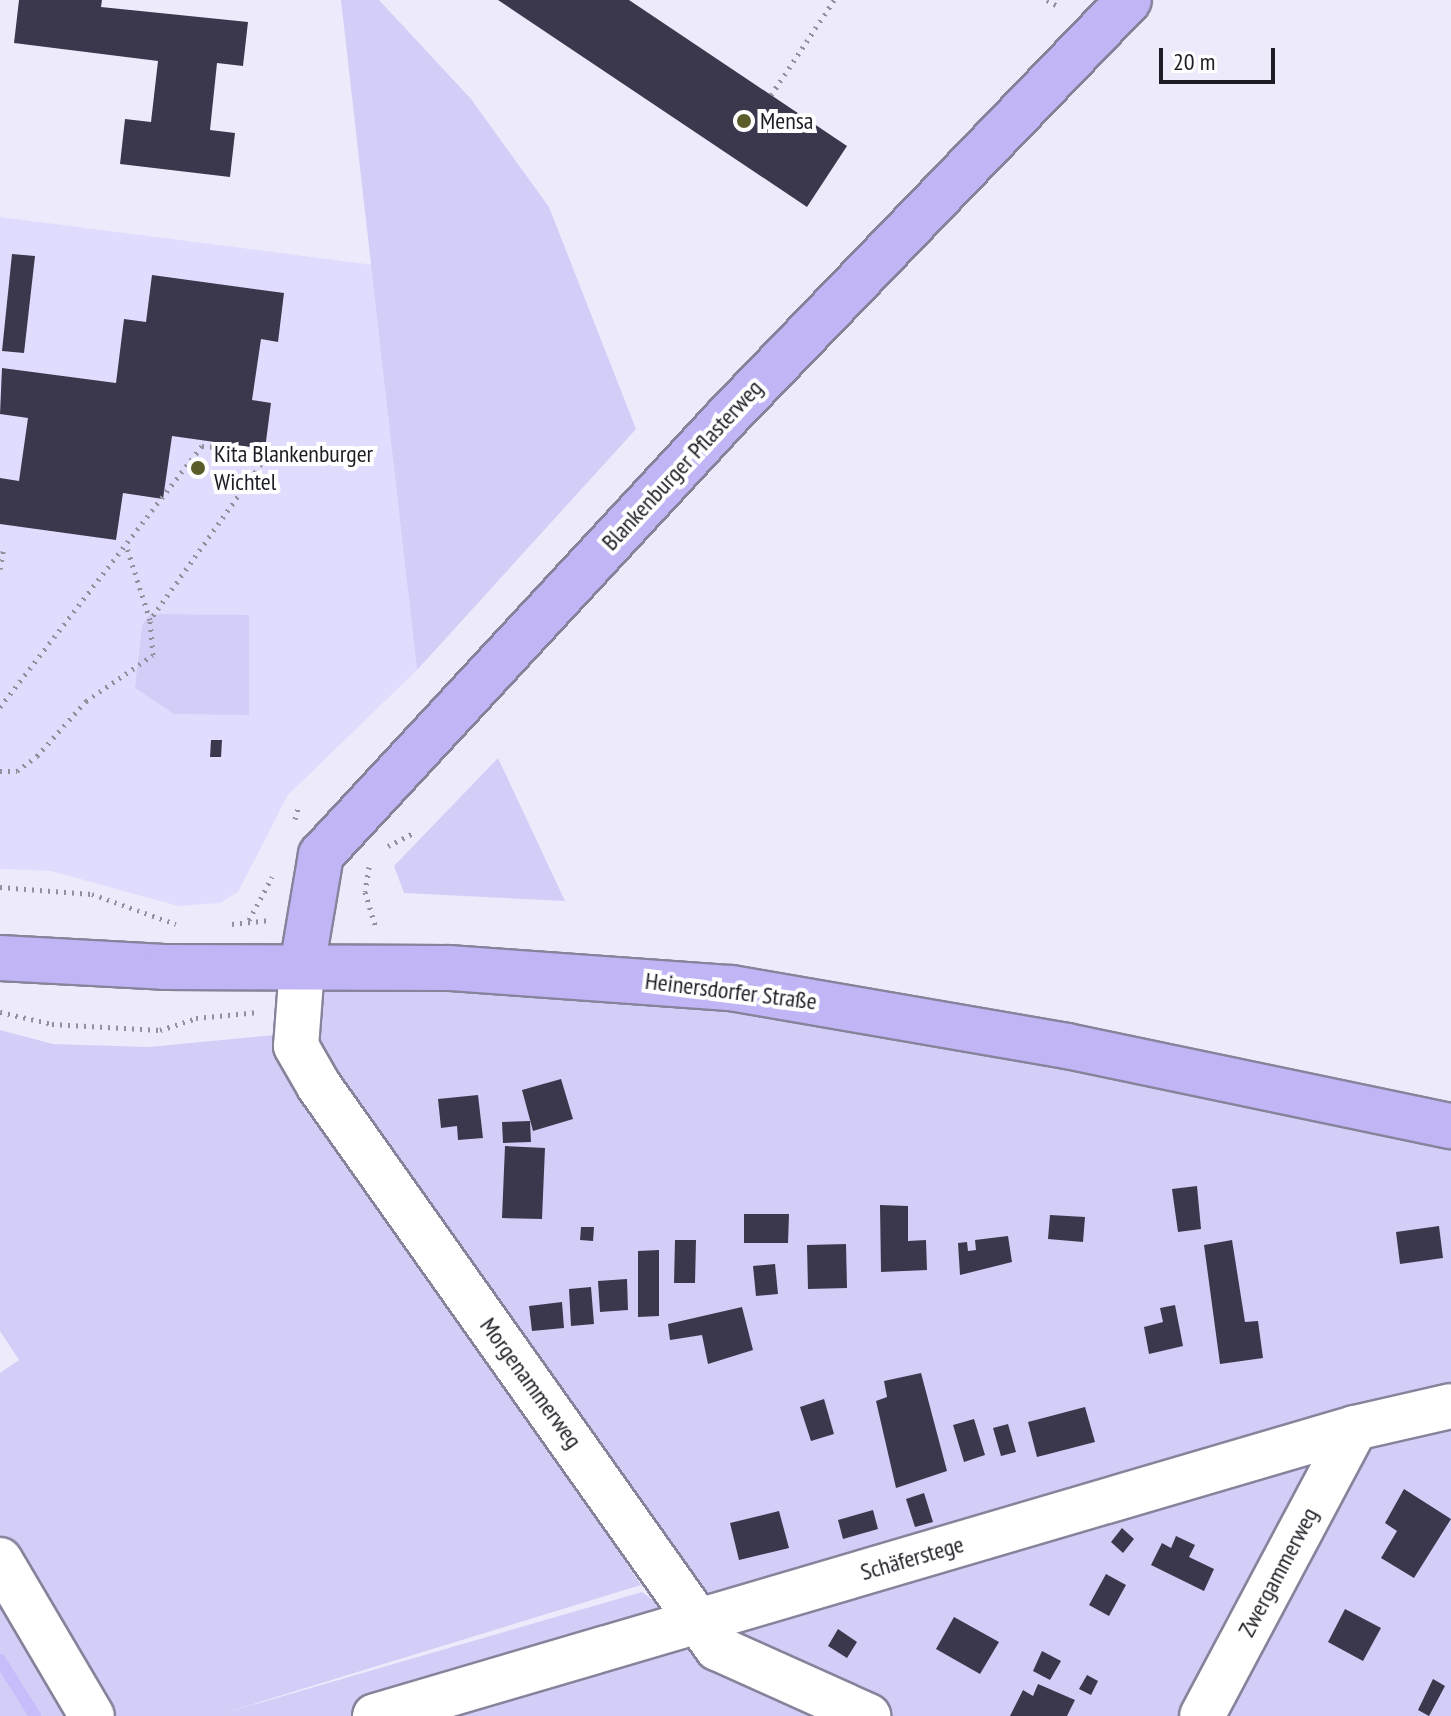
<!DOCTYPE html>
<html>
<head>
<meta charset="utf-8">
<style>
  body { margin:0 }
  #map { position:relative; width:1451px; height:1716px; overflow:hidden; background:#edebfb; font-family:"PT Sans Narrow",sans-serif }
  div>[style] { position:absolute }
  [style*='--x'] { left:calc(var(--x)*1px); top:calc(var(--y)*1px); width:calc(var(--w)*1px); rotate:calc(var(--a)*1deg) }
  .built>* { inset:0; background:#e0dcfe }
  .green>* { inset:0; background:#d3cef7 }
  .stream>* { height:12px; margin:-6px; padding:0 6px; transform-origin:6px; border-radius:6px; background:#c6bdfa }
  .building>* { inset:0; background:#3b384d }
  .path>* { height:5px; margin-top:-2.5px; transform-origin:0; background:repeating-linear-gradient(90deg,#92909d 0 2px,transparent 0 8px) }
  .roads { filter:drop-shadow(2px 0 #86839b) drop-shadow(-2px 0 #86839b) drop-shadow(0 2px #86839b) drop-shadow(0 -2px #86839b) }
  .minor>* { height:44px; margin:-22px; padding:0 22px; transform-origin:22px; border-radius:22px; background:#fff }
  .major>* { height:44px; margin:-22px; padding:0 22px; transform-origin:22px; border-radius:22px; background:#c2b5f6 }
  .dots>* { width:22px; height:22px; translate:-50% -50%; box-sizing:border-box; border:4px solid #fff; border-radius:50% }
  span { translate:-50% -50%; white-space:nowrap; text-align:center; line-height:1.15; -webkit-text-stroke:8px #fff; paint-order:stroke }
  .poi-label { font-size:24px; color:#1d1c25 }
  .left { translate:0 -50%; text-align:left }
  .street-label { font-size:24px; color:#1d1c25 }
  .scale { position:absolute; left:1159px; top:48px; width:116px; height:36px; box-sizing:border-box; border:4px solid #1d1c25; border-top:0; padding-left:10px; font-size:24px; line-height:28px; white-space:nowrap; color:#1d1c25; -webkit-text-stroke:6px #fff; paint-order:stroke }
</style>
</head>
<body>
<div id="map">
  <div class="built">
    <div style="clip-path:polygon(0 217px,374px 265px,417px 670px,288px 795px,238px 892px,220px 903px,178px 906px,51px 871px,0 869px)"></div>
  </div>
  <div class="green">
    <div style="clip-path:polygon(341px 0,379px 0,471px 99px,549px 207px,636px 429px,417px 670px)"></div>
    <div style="clip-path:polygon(150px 614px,249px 615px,249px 715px,174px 714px,135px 688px,142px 625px)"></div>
    <div style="clip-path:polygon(498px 758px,565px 901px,404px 893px,394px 866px)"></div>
    <div style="clip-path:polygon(302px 967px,591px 975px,1451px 1126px,1451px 1716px,0 1716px,0 1373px,19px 1360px,0 1331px,0 1030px,53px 1044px,149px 1047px,274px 1035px,641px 1585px,221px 1714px,642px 1592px,715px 1647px,319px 1086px)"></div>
  </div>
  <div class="stream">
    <div style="--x:0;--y:1660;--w:66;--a:58"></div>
  </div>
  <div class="building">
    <div style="clip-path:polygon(19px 0,102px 0,101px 7px,248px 22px,243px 66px,217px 63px,210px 130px,235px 133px,230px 177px,120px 164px,125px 119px,151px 122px,158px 61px,14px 43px)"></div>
    <div style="clip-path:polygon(498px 0,629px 0,847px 146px,807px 207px)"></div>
    <div style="clip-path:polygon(12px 254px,35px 256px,24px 353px,2px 351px)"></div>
    <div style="clip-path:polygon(152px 275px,284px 293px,278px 342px,261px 339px,252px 400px,271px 403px,265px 449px,172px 436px,163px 499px,123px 493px,116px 540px,0 524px,0 478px,19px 481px,28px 418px,0 414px,2px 368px,116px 383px,124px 319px,146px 322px)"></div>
    <div style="clip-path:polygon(211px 740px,222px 740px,221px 757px,210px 757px)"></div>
    <div style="clip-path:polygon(561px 1079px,573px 1119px,533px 1131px,522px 1090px)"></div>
    <div style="clip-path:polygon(478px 1095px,483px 1138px,458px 1140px,457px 1126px,441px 1128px,438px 1099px)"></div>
    <div style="clip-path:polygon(530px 1121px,531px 1142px,503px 1143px,502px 1122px)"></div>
    <div style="clip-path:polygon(505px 1146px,545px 1148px,542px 1219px,502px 1218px)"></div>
    <div style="clip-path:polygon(1197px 1186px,1201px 1229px,1178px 1232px,1172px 1189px)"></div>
    <div style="clip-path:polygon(880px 1205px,908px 1206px,908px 1241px,926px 1240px,927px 1270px,881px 1272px)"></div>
    <div style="clip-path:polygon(744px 1214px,789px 1214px,788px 1243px,744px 1243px)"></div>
    <div style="clip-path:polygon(1050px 1215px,1085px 1217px,1083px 1242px,1048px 1239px)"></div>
    <div style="clip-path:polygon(1439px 1226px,1443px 1258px,1400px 1264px,1396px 1232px)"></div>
    <div style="clip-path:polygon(581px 1227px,594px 1227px,593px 1241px,580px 1240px)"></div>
    <div style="clip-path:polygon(1008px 1236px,1012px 1262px,960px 1275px,958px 1243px,967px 1242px,968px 1251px,976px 1250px,975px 1240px)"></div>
    <div style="clip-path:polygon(675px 1240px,696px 1240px,695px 1283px,674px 1283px)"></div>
    <div style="clip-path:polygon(1232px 1240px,1245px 1322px,1258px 1321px,1263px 1358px,1220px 1364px,1204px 1245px)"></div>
    <div style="clip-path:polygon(846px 1244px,847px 1288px,808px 1289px,807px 1245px)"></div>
    <div style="clip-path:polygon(659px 1250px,659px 1316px,638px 1317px,638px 1251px)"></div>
    <div style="clip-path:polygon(775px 1264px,778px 1294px,756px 1296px,753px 1266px)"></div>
    <div style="clip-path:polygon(627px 1279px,628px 1310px,600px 1312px,598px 1281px)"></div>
    <div style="clip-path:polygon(591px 1287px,594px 1324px,571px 1326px,569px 1289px)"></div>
    <div style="clip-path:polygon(562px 1302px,564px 1328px,532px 1331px,529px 1306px)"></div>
    <div style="clip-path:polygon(1175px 1305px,1183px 1346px,1149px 1354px,1144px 1327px,1163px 1322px,1160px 1308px)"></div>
    <div style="clip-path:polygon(742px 1307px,753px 1350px,708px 1364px,702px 1335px,670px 1340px,668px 1324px)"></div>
    <div style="clip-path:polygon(921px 1373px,947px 1471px,896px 1488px,876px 1401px,887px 1397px,884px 1381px)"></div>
    <div style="clip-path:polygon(824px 1399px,834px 1434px,811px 1441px,800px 1407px)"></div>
    <div style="clip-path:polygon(1085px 1407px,1095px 1442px,1037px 1457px,1028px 1422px)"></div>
    <div style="clip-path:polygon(974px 1419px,985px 1455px,964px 1462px,953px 1425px)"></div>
    <div style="clip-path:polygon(1008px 1424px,1016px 1452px,1001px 1456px,993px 1428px)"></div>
    <div style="clip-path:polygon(1404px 1489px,1451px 1519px,1414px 1578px,1381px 1558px,1397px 1531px,1385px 1523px)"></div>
    <div style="clip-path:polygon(924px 1493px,933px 1522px,915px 1527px,906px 1499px)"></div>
    <div style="clip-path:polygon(873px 1510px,878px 1529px,843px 1539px,838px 1520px)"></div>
    <div style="clip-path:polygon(779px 1511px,789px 1548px,739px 1560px,730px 1523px)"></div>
    <div style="clip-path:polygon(1122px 1528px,1134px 1539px,1123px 1553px,1111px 1542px)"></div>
    <div style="clip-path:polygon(1176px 1536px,1195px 1545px,1189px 1557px,1214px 1569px,1204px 1591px,1151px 1565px,1162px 1543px,1171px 1548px)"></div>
    <div style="clip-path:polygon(1106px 1574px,1126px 1585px,1109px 1616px,1089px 1605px)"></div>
    <div style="clip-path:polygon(1345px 1609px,1381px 1628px,1363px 1661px,1328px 1642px)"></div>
    <div style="clip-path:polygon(954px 1617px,999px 1642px,980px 1674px,936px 1649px)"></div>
    <div style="clip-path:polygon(838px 1629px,857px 1642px,847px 1658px,828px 1646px)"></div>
    <div style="clip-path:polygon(1042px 1651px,1061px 1661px,1050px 1680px,1033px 1671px)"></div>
    <div style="clip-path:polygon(1087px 1675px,1098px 1681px,1091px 1695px,1079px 1689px)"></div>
    <div style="clip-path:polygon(1433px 1679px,1445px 1686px,1429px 1716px,1418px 1710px)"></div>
    <div style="clip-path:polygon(1038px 1684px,1075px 1700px,1067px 1716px,1010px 1716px,1023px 1690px,1033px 1696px)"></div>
  </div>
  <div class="path">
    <div style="--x:1047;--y:0;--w:13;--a:29"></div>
    <div style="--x:771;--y:95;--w:114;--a:-56.4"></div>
    <div style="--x:0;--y:569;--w:22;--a:-80"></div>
    <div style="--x:0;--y:707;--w:330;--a:-52.3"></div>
    <div style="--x:202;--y:446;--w:68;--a:4.2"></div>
    <div style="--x:270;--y:451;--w:207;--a:125.4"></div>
    <div style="--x:150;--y:620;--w:76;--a:-107.7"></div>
    <div style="--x:0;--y:771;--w:17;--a:0"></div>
    <div style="--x:17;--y:771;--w:25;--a:-37"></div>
    <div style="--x:37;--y:756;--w:74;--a:-48.3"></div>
    <div style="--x:86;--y:701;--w:81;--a:-34.5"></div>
    <div style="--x:153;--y:655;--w:35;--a:-95"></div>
    <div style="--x:295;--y:819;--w:15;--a:-74"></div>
    <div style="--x:388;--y:846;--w:29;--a:-27"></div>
    <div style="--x:369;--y:867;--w:25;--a:99"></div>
    <div style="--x:365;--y:892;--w:37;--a:73"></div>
    <div style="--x:0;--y:887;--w:92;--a:4.4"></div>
    <div style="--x:92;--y:894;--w:89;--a:19.7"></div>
    <div style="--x:249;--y:920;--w:49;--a:-61.9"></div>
    <div style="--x:232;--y:924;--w:38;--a:-6"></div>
    <div style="--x:0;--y:1012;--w:53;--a:13"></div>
    <div style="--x:52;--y:1024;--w:108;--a:3.2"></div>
    <div style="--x:160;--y:1030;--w:38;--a:-18"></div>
    <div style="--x:196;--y:1018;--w:63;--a:-5.4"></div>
  </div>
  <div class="roads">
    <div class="minor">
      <div style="--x:302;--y:967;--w:79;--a:94.3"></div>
      <div style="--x:296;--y:1046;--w:46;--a:60.1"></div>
      <div style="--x:319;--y:1086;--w:689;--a:54.69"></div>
      <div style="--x:717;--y:1648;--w:166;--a:24.2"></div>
      <div style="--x:0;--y:1560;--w:181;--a:59.5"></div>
      <div style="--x:375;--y:1716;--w:1021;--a:-16.38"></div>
      <div style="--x:1355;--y:1428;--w:98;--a:-12.9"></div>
      <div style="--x:1202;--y:1716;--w:326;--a:-62"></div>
    </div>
    <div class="major">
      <div style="--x:0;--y:958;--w:164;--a:3.1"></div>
      <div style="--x:164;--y:967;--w:285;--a:0.2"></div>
      <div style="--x:449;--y:968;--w:283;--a:4.1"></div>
      <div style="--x:731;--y:988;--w:341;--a:9.8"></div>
      <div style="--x:1067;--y:1046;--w:392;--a:11.8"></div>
      <div style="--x:302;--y:967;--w:114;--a:-80.4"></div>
      <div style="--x:321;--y:855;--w:597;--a:-47.17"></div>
      <div style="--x:727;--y:417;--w:579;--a:-46.05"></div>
    </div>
  </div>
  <div class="dots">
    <div style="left:744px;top:121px;background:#5a5c29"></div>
    <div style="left:198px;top:468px;background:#5a5c29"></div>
  </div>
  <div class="poi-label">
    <span class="left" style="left:760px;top:121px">Mensa</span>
    <span class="left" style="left:214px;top:468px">Kita Blankenburger<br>Wichtel</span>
  </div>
  <div class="street-label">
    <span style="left:682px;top:465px;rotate:-47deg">Blankenburger Pflasterweg</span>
    <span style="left:731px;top:991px;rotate:7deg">Heinersdorfer Straße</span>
    <span style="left:531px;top:1383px;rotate:54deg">Morgenammerweg</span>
    <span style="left:912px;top:1558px;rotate:-16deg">Schäferstege</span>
    <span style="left:1278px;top:1572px;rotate:-62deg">Zwergammerweg</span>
  </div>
  <div class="scale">20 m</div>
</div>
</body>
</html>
